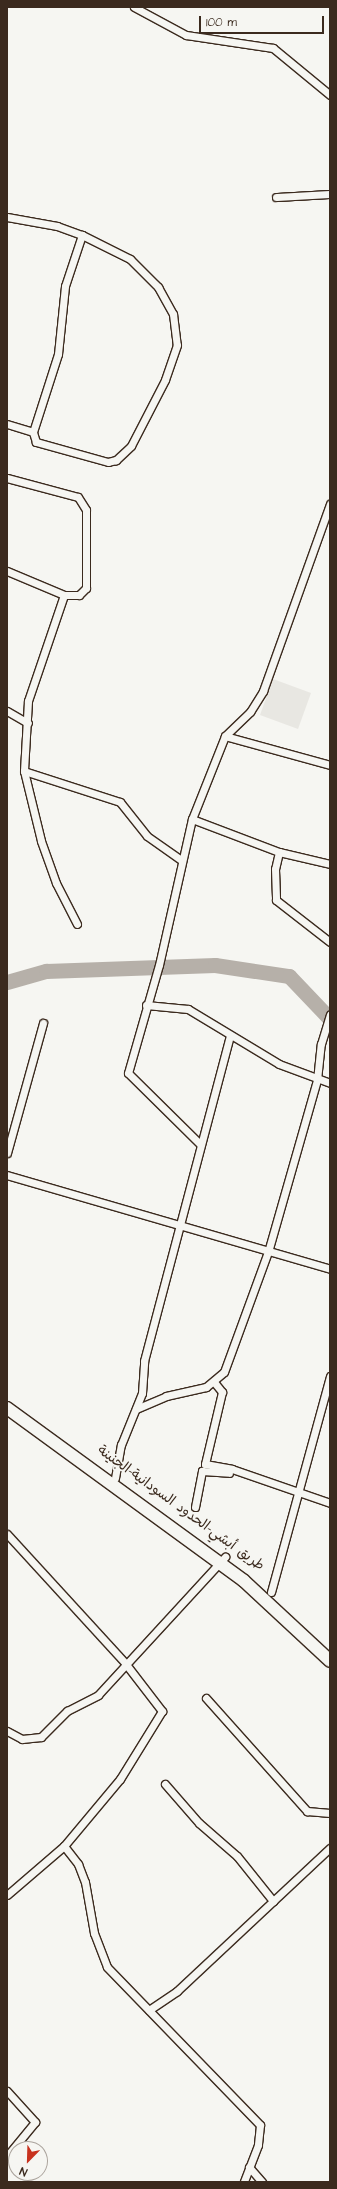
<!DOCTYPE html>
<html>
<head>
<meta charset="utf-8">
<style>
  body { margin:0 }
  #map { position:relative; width:337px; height:2189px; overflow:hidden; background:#f6f6f2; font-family:"Architects Daughter","Playpen Sans Arabic",sans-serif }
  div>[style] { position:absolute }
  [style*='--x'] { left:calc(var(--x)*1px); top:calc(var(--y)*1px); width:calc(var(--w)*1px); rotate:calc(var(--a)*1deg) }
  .built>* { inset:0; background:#e8e7e2 }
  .river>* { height:15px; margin:-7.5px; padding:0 7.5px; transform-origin:7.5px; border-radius:7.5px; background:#b6b0a9 }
  .roads { filter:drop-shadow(1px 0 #3b2a1e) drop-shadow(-1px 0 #3b2a1e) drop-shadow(0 1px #3b2a1e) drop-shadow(0 -1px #3b2a1e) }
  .minor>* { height:7px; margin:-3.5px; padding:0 3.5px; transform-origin:3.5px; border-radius:3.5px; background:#f6f6f2 }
  .trunk>* { height:12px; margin:-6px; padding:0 6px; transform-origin:6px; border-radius:6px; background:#f6f6f2 }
  span { translate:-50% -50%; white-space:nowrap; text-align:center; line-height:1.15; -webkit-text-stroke:3.5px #f6f6f2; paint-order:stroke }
  .street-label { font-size:14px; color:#3b2a1e }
  .frame { position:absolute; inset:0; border:8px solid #3b2a1e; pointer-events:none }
  .north { position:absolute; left:8px; top:2141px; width:40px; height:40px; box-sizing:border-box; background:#f6f6f2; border:1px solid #aba49d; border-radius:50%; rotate:203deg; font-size:11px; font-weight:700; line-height:16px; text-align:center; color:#3b2a1e }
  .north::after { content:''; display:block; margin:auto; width:14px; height:18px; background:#c8321e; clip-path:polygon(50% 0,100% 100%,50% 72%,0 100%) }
  .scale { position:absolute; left:199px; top:16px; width:125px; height:18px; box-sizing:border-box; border:2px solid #3b2a1e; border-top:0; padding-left:5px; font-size:12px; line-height:14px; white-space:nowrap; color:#3b2a1e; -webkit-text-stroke:3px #f6f6f2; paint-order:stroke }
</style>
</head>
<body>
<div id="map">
  <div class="built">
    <div style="clip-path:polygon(273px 679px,311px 693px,298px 729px,260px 715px)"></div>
  </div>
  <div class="river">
    <div style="--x:7;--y:982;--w:41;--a:-15.8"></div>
    <div style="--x:46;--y:971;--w:169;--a:-2"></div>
    <div style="--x:215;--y:965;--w:75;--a:8.5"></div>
    <div style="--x:289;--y:976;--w:59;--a:46.4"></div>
  </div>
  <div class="roads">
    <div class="minor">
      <div style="--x:134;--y:7;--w:59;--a:28.3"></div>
      <div style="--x:186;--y:35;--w:88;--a:8.5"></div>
      <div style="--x:273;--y:48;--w:74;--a:39.5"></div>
      <div style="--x:276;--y:197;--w:54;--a:-3.2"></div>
      <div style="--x:7;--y:217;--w:51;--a:10.2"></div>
      <div style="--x:57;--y:226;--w:27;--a:20"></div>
      <div style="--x:82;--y:235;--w:54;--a:26.6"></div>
      <div style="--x:130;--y:259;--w:40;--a:45"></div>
      <div style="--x:158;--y:287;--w:31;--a:61"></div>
      <div style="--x:173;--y:314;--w:31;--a:83"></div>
      <div style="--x:177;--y:345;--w:37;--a:109"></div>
      <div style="--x:165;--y:380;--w:74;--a:117.3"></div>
      <div style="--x:131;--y:446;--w:21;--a:137"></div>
      <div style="--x:116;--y:460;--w:8;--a:166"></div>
      <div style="--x:108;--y:462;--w:75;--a:-164.5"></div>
      <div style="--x:36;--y:442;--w:10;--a:-107"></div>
      <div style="--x:33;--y:432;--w:82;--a:-72.2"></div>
      <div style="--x:58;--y:354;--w:68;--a:-84.1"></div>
      <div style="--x:65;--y:286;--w:54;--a:-71.6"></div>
      <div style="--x:7;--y:424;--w:27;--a:17"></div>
      <div style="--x:7;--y:478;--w:73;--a:15"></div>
      <div style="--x:78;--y:497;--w:15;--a:58"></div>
      <div style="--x:86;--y:510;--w:78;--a:90"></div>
      <div style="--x:86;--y:588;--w:10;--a:135"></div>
      <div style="--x:79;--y:595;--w:15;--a:180"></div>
      <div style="--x:7;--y:571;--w:62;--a:22.8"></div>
      <div style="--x:64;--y:595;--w:112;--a:108.8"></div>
      <div style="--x:28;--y:701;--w:70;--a:93.3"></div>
      <div style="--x:24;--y:771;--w:72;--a:76.3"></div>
      <div style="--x:41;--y:841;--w:45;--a:70.3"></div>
      <div style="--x:56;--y:883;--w:46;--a:62.9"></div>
      <div style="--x:7;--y:711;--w:24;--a:30"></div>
      <div style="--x:225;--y:736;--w:109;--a:15.4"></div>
      <div style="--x:24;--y:771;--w:101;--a:17.9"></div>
      <div style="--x:120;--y:802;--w:43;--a:51.5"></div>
      <div style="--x:147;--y:836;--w:42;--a:35.2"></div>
      <div style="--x:192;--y:819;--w:93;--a:20.8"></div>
      <div style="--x:279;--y:852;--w:52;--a:13.2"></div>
      <div style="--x:279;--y:852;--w:17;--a:103"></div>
      <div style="--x:275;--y:869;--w:31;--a:88"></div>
      <div style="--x:276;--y:900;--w:68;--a:37.9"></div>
      <div style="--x:146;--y:1005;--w:42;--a:5.4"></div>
      <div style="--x:188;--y:1009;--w:106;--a:31.1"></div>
      <div style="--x:279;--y:1064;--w:54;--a:20.4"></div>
      <div style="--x:200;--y:1144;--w:101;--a:-135.4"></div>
      <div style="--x:128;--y:1073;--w:112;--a:-74"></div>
      <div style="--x:159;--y:965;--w:150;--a:-77.3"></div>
      <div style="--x:192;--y:819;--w:89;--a:-68.3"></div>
      <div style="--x:225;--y:736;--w:35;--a:-44"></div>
      <div style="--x:250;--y:712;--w:25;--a:-58"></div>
      <div style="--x:263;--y:691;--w:199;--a:-70.3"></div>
      <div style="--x:7;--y:1153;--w:135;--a:-74.5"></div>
      <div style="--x:7;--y:1175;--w:336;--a:16.2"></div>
      <div style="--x:214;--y:1382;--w:13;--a:51"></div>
      <div style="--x:222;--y:1392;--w:74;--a:103.3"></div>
      <div style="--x:205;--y:1464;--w:27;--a:10"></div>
      <div style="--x:232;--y:1469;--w:104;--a:19.1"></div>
      <div style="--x:136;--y:1409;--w:33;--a:-23"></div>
      <div style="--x:166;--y:1396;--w:41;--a:-12.7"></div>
      <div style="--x:206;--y:1387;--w:23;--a:-40"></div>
      <div style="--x:224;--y:1372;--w:128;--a:-69.9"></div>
      <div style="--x:268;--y:1252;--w:179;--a:-74.1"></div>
      <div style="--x:317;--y:1080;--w:36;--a:-84"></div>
      <div style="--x:321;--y:1044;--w:31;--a:-73"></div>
      <div style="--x:115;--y:1478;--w:34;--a:-80"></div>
      <div style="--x:121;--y:1445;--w:56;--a:-68"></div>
      <div style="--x:142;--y:1393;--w:32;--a:-86"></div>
      <div style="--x:144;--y:1361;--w:337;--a:-75.2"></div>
      <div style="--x:195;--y:1507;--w:37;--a:-79"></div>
      <div style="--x:202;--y:1471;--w:27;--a:4"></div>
      <div style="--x:7;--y:1534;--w:175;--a:47.5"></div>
      <div style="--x:125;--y:1663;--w:61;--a:52.4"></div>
      <div style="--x:162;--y:1711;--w:80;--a:121.7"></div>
      <div style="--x:120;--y:1779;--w:87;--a:129.9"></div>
      <div style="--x:64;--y:1846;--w:75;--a:139.3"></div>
      <div style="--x:271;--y:1592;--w:224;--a:-74.7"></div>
      <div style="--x:206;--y:1698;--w:152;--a:48.2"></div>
      <div style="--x:307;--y:1811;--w:23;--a:5"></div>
      <div style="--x:7;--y:1731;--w:17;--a:28"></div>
      <div style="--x:22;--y:1739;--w:19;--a:-6"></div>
      <div style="--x:41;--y:1737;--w:37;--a:-45"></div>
      <div style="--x:67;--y:1711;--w:35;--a:-27"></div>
      <div style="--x:98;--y:1695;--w:188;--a:-47.4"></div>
      <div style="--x:165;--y:1784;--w:52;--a:48.9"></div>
      <div style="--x:199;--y:1823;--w:50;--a:41"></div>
      <div style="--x:237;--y:1856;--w:58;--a:51.3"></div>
      <div style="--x:64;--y:1846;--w:23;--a:52"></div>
      <div style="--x:78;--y:1864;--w:19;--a:69"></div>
      <div style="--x:85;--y:1882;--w:52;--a:80"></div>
      <div style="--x:94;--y:1933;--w:36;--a:69"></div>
      <div style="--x:107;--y:1967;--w:220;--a:45.9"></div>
      <div style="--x:260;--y:2125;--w:20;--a:96"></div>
      <div style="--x:258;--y:2145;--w:40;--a:111"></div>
      <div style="--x:149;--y:2010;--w:34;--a:-34"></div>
      <div style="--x:177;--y:1991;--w:209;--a:-43.1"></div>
      <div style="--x:7;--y:2091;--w:42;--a:47.9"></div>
      <div style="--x:35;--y:2122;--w:44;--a:129.5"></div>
      <div style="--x:249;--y:2167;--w:20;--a:49"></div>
    </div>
    <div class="trunk">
      <div style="--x:7;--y:1408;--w:293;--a:36.1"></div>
      <div style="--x:244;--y:1581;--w:117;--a:42.9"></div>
    </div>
  </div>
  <div class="street-label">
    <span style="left:181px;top:1508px;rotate:36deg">طريق أبشي-الحدود السودانية-الجنينة</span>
  </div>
  <div class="frame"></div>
  <div class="north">N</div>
  <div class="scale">100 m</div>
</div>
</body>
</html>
